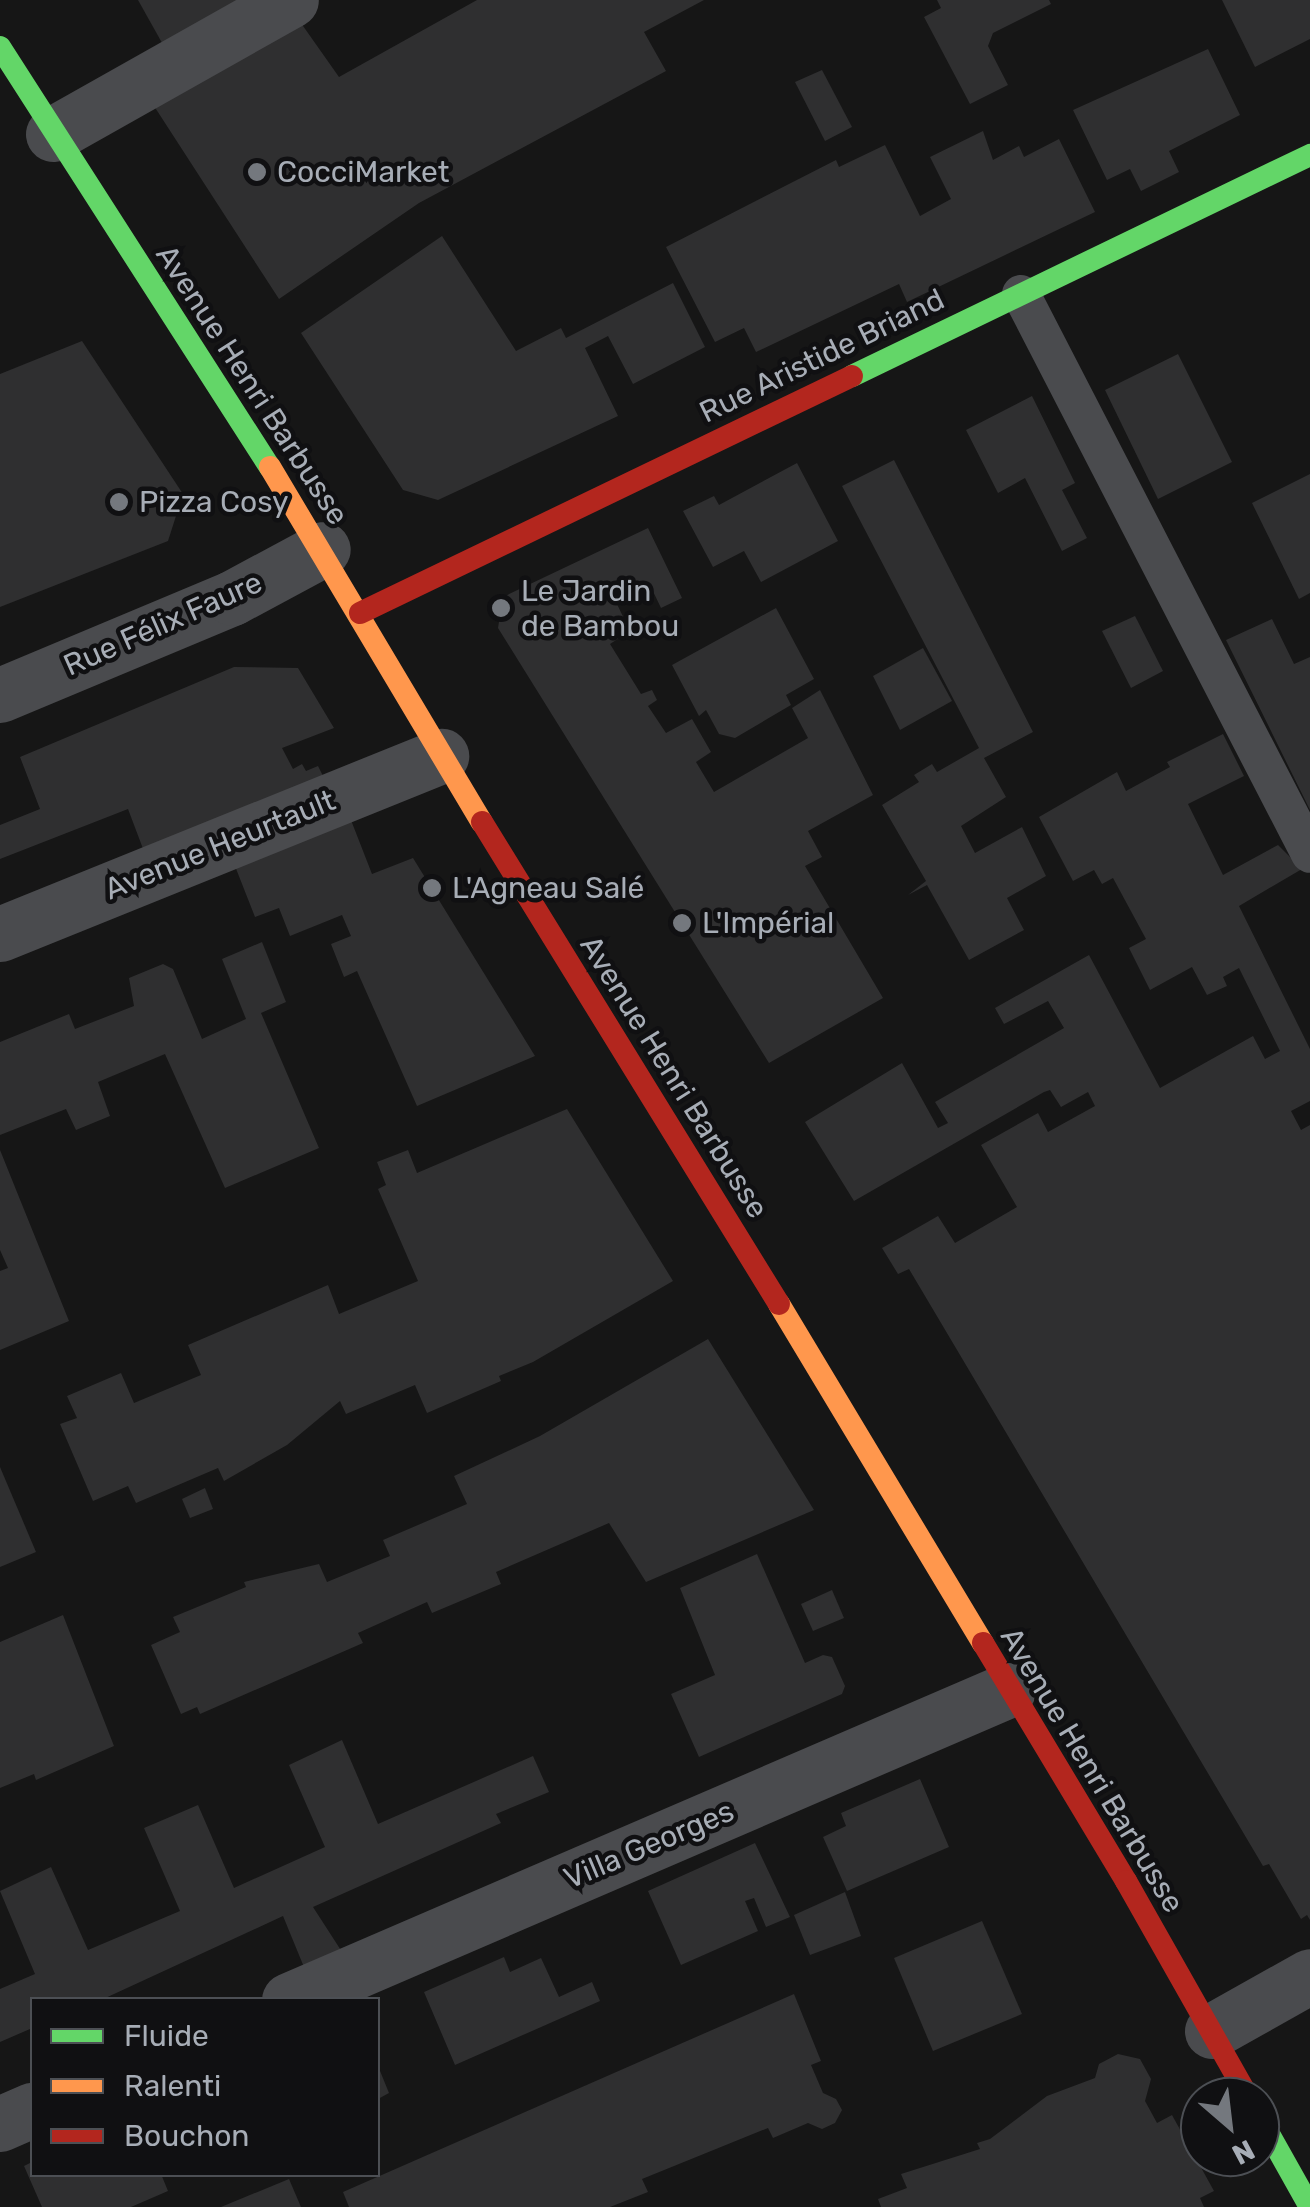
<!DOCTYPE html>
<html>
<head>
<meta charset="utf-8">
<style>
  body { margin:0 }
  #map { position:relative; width:1310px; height:2207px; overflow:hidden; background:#161616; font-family:Rubik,sans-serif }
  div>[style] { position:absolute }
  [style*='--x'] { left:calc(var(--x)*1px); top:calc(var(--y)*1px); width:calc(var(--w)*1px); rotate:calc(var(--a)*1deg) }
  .building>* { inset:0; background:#2f2f30 }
  .lane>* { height:38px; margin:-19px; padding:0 19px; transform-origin:19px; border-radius:19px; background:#4a4b4e }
  .street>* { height:55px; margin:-27.5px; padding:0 27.5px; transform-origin:27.5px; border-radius:27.5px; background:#4a4b4e }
  .fast>* { height:22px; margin:-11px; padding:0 11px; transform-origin:11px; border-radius:11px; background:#63d668 }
  .slow>* { height:22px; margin:-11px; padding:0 11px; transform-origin:11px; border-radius:11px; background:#ff974d }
  .jam>* { height:22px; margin:-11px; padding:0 11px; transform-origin:11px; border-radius:11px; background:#b3261e }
  .dots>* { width:28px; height:28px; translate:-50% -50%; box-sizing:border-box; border:5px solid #101012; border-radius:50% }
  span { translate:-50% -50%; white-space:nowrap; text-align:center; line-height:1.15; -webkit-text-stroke:9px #101012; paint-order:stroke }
  .poi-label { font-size:30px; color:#a7adb6 }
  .left { translate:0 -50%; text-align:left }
  .street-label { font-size:30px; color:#a7adb6 }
  .legend { position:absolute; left:30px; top:1997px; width:350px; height:180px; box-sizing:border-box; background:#101012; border:2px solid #4c4f54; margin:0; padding:12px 18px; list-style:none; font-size:30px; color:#a7adb6 }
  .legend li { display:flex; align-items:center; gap:20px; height:50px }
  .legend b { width:50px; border:2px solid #4c4f54 }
  .north { position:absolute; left:1180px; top:2077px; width:100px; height:100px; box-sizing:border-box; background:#101012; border:2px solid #4c4f54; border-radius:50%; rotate:152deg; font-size:28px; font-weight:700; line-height:40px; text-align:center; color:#a7adb6 }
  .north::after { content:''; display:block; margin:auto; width:35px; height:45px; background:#74787e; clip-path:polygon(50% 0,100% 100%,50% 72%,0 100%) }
</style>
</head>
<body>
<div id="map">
  <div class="building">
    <div style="clip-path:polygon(138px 0,255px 0,166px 50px)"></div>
    <div style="clip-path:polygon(477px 0,704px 0,644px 32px,666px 71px,419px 203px,279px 299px,154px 106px,296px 16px,339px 77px)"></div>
    <div style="clip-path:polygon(937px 0,1049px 0,1051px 4px,993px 33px,988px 46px,1008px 85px,970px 104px,924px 17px,941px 8px)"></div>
    <div style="clip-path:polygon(1222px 0,1310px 0,1310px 39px,1255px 67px)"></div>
    <div style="clip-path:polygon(1208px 49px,1240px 115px,1169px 151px,1179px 172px,1141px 191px,1130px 169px,1107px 180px,1073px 110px)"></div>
    <div style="clip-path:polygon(822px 70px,852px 127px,825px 141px,795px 82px)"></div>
    <div style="clip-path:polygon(983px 131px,993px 160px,1019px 146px,1024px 157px,1059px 139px,1095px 212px,907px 302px,899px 284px,756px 352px,744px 328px,715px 342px,666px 247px,836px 160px,839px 167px,885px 145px,920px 216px,951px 199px,930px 157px)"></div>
    <div style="clip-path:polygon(442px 236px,516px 351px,561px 328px,566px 338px,673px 283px,705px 347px,633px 384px,608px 336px,585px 348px,618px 416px,438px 500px,403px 490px,301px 333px)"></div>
    <div style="clip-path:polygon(82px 341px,183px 494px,168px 541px,0 607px,0 374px)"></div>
    <div style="clip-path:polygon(1178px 354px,1232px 462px,1158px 499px,1105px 390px)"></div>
    <div style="clip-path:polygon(1032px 396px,1075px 483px,1062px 490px,1087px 538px,1062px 551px,1025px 478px,998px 493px,966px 430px)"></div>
    <div style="clip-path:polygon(894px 460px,1033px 732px,984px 758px,1006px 797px,961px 826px,975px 853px,1022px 827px,1046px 876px,1007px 898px,1024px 930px,969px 960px,927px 885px,908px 895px,926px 881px,882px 805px,919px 782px,914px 775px,932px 764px,937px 772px,979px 748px,842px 486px)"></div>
    <div style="clip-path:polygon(797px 463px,838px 541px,761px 582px,744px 551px,713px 567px,683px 511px,714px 496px,719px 505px)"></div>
    <div style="clip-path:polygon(1310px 474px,1310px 593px,1299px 599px,1252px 503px)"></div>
    <div style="clip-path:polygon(648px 528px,682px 598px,661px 608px,649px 583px,615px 600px,630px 631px,610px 644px,641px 694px,652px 690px,657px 700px,648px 706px,666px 733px,692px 719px,711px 752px,696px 762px,714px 792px,808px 738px,792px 708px,820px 690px,873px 795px,808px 831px,822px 857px,805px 866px,883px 998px,769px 1063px,498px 628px,503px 597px)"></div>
    <div style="clip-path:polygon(776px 608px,814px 679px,786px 695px,791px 705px,735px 738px,719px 734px,706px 710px,699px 716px,672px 665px)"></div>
    <div style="clip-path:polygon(1135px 616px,1163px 671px,1131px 688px,1102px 631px)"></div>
    <div style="clip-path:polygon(1272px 619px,1294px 664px,1310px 657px,1310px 810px,1226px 640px)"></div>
    <div style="clip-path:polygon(923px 648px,952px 701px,900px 730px,873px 676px)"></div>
    <div style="clip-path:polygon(234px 667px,298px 668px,334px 728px,282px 748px,293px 769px,302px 764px,306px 771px,318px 766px,326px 782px,145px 854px,128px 809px,0 859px,0 825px,40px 809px,20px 757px)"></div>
    <div style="clip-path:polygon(1223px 734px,1244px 776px,1188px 804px,1223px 875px,1278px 845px,1302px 869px,1239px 906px,1310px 1049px,1310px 1101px,1291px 1111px,1301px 1130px,1310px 1125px,1310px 1920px,1307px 1915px,1301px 1919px,1269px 1864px,1263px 1866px,909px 1269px,898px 1274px,882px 1248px,938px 1216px,955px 1243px,1017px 1207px,981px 1145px,1038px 1113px,1048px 1132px,1095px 1106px,1088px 1092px,1061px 1107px,1050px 1090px,1044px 1092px,854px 1201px,805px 1122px,902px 1063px,938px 1128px,948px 1123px,935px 1102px,1064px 1028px,1048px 1001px,1004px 1024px,995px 1008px,1089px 955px,1160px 1088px,1253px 1036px,1265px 1059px,1280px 1051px,1239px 968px,1223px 977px,1227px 986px,1207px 995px,1192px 967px,1150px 990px,1129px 948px,1146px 939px,1113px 878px,1102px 884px,1094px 870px,1073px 881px,1039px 817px,1117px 772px,1126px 791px,1170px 767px,1167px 762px)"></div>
    <div style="clip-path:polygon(349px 815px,372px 874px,413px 858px,535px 1056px,417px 1106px,357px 971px,344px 977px,331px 944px,351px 936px,342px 915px,290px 936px,279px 908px,255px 917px,233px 861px)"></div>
    <div style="clip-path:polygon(262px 942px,286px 1002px,261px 1013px,319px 1148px,225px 1188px,165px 1054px,98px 1082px,110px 1116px,76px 1130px,66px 1109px,0 1135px,0 1042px,69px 1014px,75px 1029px,134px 1006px,129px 978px,163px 964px,173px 969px,202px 1039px,246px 1019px,222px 959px)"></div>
    <div style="clip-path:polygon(567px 1109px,673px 1281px,533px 1362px,499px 1376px,501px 1381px,427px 1413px,415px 1385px,346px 1414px,340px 1401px,287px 1445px,224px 1481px,218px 1468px,136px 1503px,128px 1486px,93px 1501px,60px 1424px,77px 1418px,67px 1396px,121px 1373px,134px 1403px,201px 1375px,188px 1345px,328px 1285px,339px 1314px,418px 1281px,378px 1189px,386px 1185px,377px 1162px,408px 1150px,417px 1173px)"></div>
    <div style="clip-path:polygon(0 1150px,69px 1321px,0 1350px,0 1271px,8px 1268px,0 1250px)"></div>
    <div style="clip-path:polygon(708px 1339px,814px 1510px,646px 1582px,609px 1523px,496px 1572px,501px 1584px,432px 1613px,427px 1602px,358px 1633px,363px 1643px,200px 1714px,197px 1707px,181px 1714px,151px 1645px,180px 1632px,173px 1617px,246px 1587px,244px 1582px,319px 1564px,327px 1582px,390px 1556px,383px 1540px,467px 1504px,454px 1476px,540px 1436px)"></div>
    <div style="clip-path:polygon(0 1467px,36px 1552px,0 1567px)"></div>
    <div style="clip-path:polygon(205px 1488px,213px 1509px,190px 1518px,182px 1499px)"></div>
    <div style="clip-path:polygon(757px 1554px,805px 1663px,823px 1655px,832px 1657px,845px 1686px,842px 1694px,699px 1757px,671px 1694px,715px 1675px,680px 1588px)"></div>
    <div style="clip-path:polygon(832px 1590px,844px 1618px,813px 1631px,801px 1604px)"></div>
    <div style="clip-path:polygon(63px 1615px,114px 1746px,36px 1780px,34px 1774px,0 1788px,0 1642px)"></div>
    <div style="clip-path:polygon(342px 1740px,378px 1824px,533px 1756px,549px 1792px,496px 1814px,501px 1823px,313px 1907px,344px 1955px,306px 1972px,283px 1916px,101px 2000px,32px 2000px,32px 2036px,30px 2029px,0 2042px,0 1989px,35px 1974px,0 1891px,51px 1867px,88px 1950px,180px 1911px,144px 1828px,198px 1805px,234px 1888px,325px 1847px,289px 1765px)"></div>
    <div style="clip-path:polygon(920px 1779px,949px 1847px,847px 1891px,823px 1837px,846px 1826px,841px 1813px)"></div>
    <div style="clip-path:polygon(755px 1843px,790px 1917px,766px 1927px,754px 1898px,745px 1901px,758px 1931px,681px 1965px,648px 1891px)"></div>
    <div style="clip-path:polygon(845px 1892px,861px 1936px,810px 1955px,794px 1915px)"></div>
    <div style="clip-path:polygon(982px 1921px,1022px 2014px,933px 2051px,894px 1958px)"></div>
    <div style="clip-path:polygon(504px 1957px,510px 1972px,541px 1958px,559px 1997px,592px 1982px,600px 2001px,455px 2065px,424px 1992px)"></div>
    <div style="clip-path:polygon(794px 1994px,821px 2061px,811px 2065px,823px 2093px,836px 2099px,842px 2110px,835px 2123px,822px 2129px,808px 2123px,773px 2138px,768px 2128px,642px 2179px,648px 2192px,610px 2207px,349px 2207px,343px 2192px)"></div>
    <div style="clip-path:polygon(1118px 2054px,1140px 2059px,1151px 2079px,1145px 2101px,1157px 2123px,1172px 2115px,1214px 2191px,1200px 2198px,1204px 2207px,881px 2207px,878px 2199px,907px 2188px,901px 2174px,980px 2149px,977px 2143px,990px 2139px,1047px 2096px,1095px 2078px,1099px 2064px)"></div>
    <div style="clip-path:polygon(378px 2066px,389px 2093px,378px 2099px)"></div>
    <div style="clip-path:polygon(32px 2162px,32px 2174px,161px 2174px,168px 2191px,131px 2207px,42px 2207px,24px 2166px)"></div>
    <div style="clip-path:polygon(289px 2179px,301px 2207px,221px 2207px)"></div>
  </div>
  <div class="lane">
    <div style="--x:1021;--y:294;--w:630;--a:62.7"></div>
  </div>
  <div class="street">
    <div style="--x:53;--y:134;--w:273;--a:-29.4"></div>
    <div style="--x:0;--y:695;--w:251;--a:-22.7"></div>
    <div style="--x:232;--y:598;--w:103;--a:-28.3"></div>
    <div style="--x:0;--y:934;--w:476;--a:-22"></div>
    <div style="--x:289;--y:2000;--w:783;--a:-23.32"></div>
    <div style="--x:1212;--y:2031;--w:112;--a:-29.3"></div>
    <div style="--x:0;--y:2124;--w:35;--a:-24"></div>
  </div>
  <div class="fast">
    <div style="--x:0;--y:47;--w:499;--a:57.3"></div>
    <div style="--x:852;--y:376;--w:509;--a:-25.76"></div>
    <div style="--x:1260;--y:2118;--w:102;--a:60.7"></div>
  </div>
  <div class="slow">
    <div style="--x:270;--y:467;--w:413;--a:59.2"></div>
    <div style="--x:779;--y:1304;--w:396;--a:59"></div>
  </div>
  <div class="jam">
    <div style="--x:360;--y:613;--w:546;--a:-25.72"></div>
    <div style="--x:482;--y:822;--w:566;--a:58.36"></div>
    <div style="--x:983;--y:1643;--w:278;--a:59"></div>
    <div style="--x:1126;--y:1881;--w:248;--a:60.5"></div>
  </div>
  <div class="dots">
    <div style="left:257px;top:172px;background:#74787e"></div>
    <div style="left:119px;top:502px;background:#74787e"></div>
    <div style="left:501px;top:608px;background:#74787e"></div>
    <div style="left:432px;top:888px;background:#74787e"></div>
    <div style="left:682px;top:923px;background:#74787e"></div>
  </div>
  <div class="poi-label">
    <span class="left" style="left:277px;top:172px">CocciMarket</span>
    <span class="left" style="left:139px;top:502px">Pizza Cosy</span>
    <span class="left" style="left:521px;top:608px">Le Jardin<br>de Bambou</span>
    <span class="left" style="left:452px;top:888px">L'Agneau Salé</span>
    <span class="left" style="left:702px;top:923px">L'Impérial</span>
  </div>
  <div class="street-label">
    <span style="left:822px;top:356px;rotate:-26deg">Rue Aristide Briand</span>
    <span style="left:252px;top:385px;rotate:57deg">Avenue Henri Barbusse</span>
    <span style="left:163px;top:624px;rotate:-24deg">Rue Félix Faure</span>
    <span style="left:220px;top:845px;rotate:-22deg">Avenue Heurtault</span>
    <span style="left:674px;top:1077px;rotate:58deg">Avenue Henri Barbusse</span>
    <span style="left:1092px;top:1770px;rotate:59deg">Avenue Henri Barbusse</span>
    <span style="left:649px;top:1845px;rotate:-23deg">Villa Georges</span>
  </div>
  <ul class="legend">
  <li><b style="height:12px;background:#63d668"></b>Fluide</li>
  <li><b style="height:12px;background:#ff974d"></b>Ralenti</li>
  <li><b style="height:12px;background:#b3261e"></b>Bouchon</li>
  </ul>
  <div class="north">N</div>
</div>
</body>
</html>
